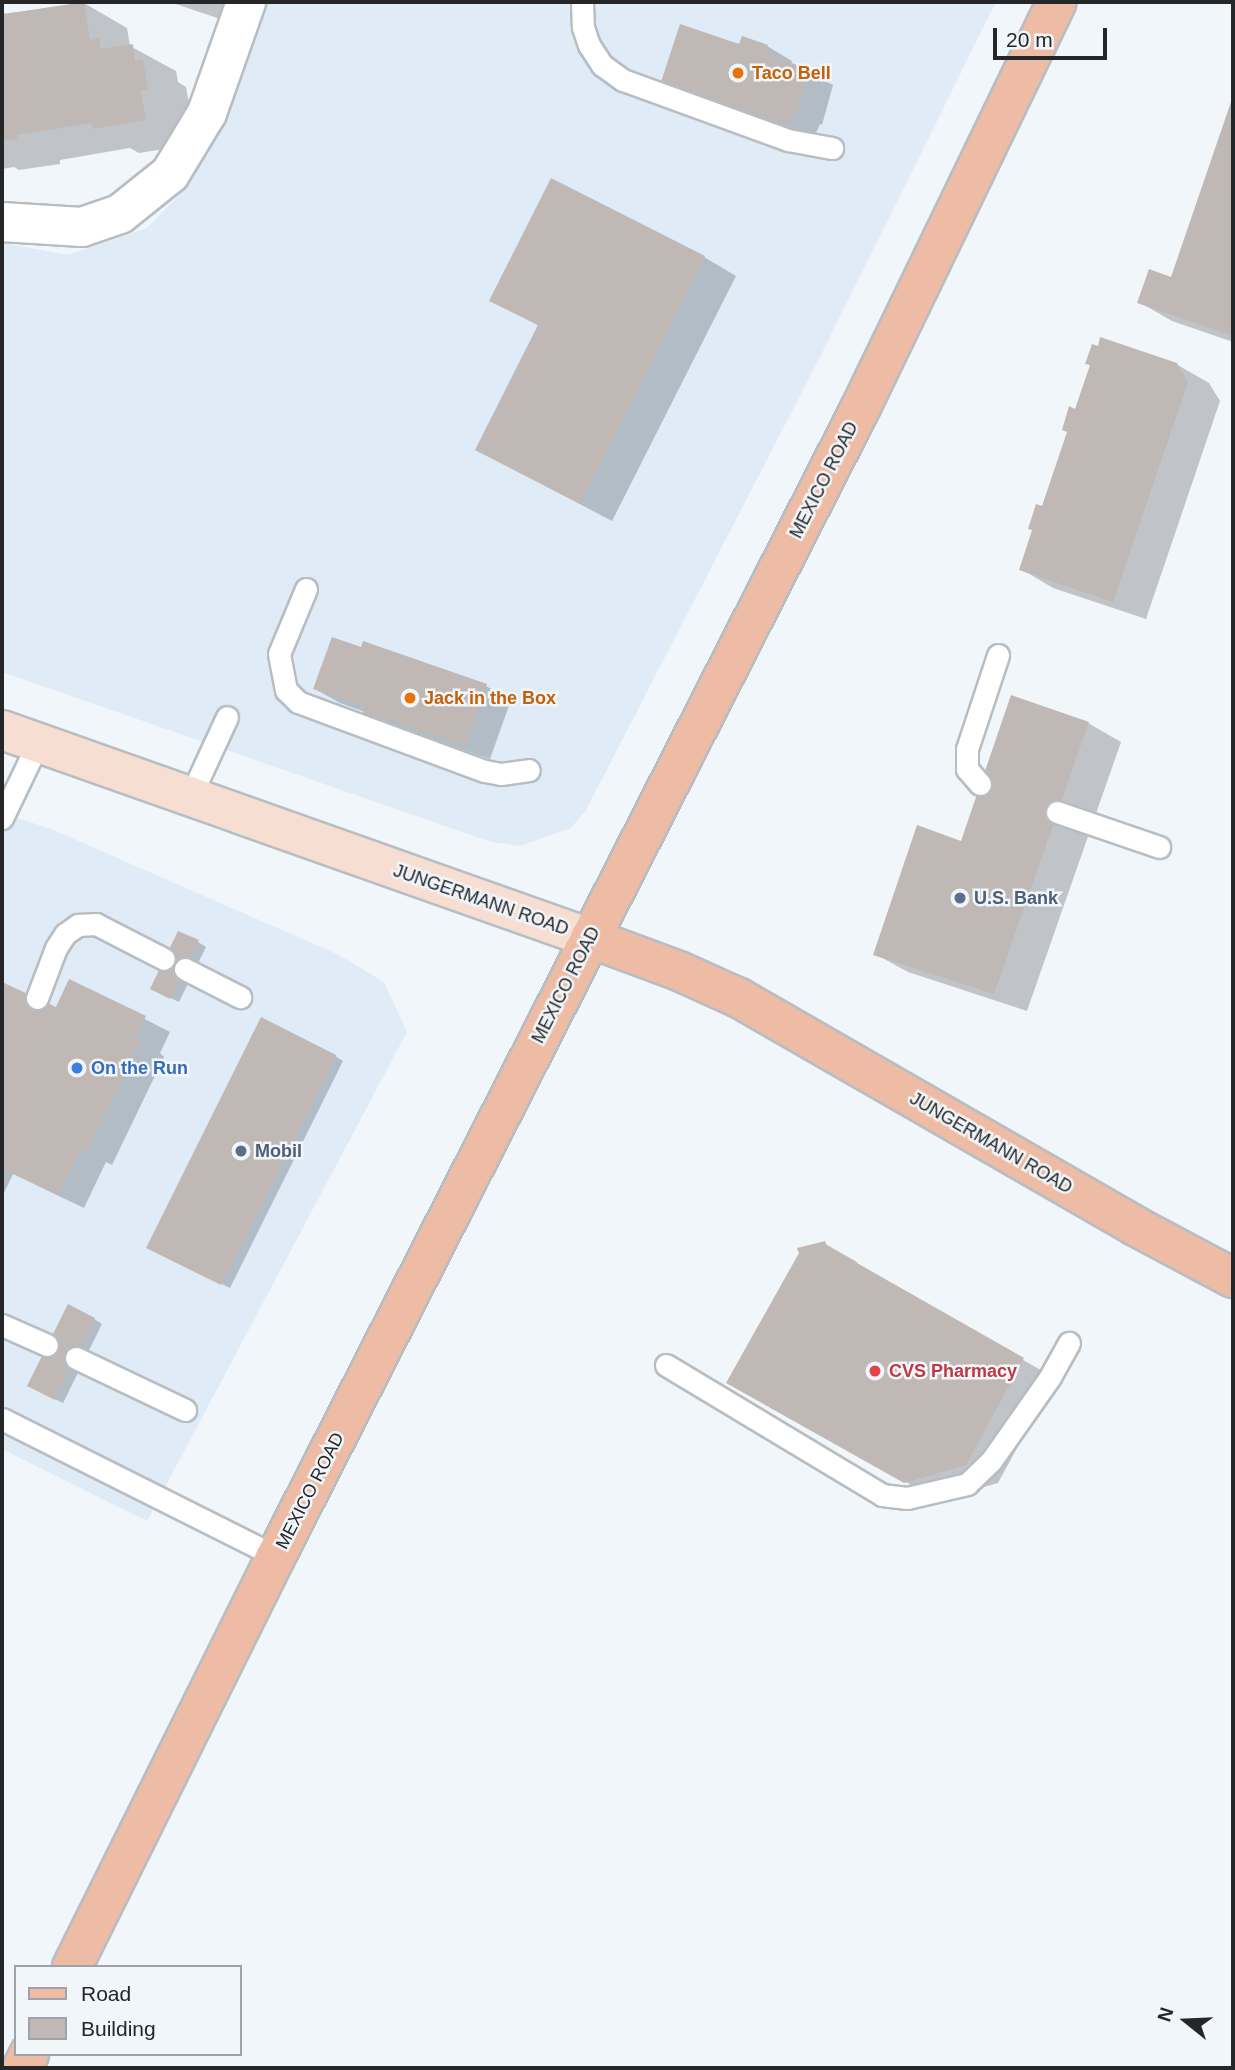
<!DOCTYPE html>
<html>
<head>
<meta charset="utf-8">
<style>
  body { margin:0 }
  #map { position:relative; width:1235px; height:2070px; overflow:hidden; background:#f1f6fb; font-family:Arial,sans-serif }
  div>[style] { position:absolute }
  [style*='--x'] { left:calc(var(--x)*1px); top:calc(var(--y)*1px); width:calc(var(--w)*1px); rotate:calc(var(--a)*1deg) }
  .built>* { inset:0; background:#dfebf6 }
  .shadow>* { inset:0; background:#0003 }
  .building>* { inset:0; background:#bfb8b5 }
  .roads { filter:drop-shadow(2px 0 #b8bdc2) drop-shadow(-2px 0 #b8bdc2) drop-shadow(0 2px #b8bdc2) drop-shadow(0 -2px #b8bdc2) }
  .lane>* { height:21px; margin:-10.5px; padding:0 10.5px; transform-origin:10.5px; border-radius:10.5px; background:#fff }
  .street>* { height:38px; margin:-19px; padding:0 19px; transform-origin:19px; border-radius:19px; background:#fff }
  .secondary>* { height:38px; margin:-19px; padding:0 19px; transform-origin:19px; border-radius:19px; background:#f6ded2 }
  .primary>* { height:38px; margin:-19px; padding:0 19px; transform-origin:19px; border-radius:19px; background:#eebca5 }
  .dots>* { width:19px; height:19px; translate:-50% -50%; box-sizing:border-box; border:4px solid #f1f6fb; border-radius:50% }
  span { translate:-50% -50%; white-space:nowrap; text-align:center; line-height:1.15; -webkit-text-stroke:5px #f1f6fb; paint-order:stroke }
  .food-label { font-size:18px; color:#c56008; font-weight:700 }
  .left { translate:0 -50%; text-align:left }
  .street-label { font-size:18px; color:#242628 }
  .service-label { font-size:18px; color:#4e5e75; font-weight:700 }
  .shop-label { font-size:18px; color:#366cbe; font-weight:700 }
  .health-label { font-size:18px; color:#be3a42; font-weight:700 }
  .frame { position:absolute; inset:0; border:4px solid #242628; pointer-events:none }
  .legend { position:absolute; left:14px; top:1965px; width:228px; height:91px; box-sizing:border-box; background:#f1f6fb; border:2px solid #9fa3a7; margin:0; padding:9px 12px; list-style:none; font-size:21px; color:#242628 }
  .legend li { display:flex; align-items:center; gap:14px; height:35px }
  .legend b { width:35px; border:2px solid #9fa3a7 }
  .north { position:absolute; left:1151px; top:1986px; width:70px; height:70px; -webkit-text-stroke:5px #f1f6fb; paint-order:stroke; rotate:288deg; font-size:19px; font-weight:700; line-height:28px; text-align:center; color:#242628 }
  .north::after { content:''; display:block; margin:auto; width:24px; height:32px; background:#242628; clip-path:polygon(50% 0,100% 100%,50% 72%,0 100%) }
  .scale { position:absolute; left:993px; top:28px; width:114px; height:32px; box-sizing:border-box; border:4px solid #242628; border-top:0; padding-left:9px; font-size:21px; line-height:24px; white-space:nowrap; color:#242628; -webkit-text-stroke:5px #f1f6fb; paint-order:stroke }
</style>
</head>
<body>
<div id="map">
  <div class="built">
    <div style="clip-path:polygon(263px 2px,996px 2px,820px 357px,586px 810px,571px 828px,520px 846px,491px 842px,2px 672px,2px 243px,68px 255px,147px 228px,180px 194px,215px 136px)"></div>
    <div style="clip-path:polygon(2px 813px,51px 829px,339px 955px,384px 982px,407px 1032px,147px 1521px,2px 1449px)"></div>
  </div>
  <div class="shadow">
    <div style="clip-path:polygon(170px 2px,226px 2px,220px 19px)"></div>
    <div style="clip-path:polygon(84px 3px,127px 28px,130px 46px,176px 71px,178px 82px,186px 87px,191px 113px,189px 145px,139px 153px,130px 148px,60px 160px,60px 164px,19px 170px,14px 167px,2px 169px,2px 14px)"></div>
    <div style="clip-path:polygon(767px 46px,792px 61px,791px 65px,833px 85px,822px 125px,820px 124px,814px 138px,688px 96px,663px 81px,740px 47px)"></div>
    <div style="clip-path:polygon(1233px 100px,1233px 342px,1172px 321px,1139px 302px,1172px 279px)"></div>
    <div style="clip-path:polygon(704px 257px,736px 276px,612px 521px,477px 450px,539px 326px,491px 300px)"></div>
    <div style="clip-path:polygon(1099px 348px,1176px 364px,1209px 383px,1220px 401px,1146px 619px,1053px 588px,1021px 569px)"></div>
    <div style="clip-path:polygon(486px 686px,511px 700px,490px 759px,408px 731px,405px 740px,365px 712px,340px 703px,315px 689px)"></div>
    <div style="clip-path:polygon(1088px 723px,1121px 742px,1027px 1011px,908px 972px,875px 954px,962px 843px)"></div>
    <div style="clip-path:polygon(198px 942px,206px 947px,179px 1002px,160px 993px)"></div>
    <div style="clip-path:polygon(70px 981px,170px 1032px,160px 1053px,164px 1057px,112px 1165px,106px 1162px,84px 1208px,13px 1174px,2px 1197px,2px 986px,3px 983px,56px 1009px)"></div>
    <div style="clip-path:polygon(335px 1056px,343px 1061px,230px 1288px,156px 1252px)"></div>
    <div style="clip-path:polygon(824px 1243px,857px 1262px,859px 1267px,1055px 1378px,998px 1483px,938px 1500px,761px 1401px)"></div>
    <div style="clip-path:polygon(94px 1319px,102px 1324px,63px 1403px,37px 1390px)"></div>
  </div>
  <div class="building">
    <div style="clip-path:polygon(84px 2px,90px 40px,99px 38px,101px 49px,133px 44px,135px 61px,143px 59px,148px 89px,141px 90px,146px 120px,93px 129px,92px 123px,17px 135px,17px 139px,2px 141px,2px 11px,5px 14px)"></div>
    <div style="clip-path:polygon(680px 24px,739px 44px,742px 36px,768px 45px,765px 54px,809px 69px,797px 112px,794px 111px,789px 125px,743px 109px,740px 118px,725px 112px,728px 105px,661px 82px)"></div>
    <div style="clip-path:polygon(1233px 96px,1233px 336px,1137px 303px,1149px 269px,1171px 277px)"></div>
    <div style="clip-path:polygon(551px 178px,705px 256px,580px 504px,475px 450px,538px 325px,489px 301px)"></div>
    <div style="clip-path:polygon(1100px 337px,1177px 363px,1188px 382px,1113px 602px,1019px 570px,1032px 530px,1028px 529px,1036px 504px,1042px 506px,1067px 432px,1062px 430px,1069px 406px,1075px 409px,1090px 365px,1085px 364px,1092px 344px,1098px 346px)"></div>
    <div style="clip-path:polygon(332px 637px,361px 647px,363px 641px,487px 684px,465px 746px,383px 718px,380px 727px,360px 721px,365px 707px,313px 689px)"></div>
    <div style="clip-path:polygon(1011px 695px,1089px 722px,994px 994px,873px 955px,917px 825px,961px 841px)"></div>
    <div style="clip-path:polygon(178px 931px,199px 940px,170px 999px,150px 989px)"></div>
    <div style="clip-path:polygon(69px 979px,146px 1016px,135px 1039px,140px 1041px,86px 1152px,81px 1149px,58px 1195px,2px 1168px,2px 982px,56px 1007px)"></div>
    <div style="clip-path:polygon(261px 1017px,336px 1055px,221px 1285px,146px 1248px)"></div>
    <div style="clip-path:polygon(825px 1241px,827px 1246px,1024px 1358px,966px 1465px,904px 1483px,726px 1383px,799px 1253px,797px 1248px)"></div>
    <div style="clip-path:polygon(68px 1304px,95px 1318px,55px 1400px,27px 1386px)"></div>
  </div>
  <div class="roads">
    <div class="lane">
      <div style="--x:582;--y:2;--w:25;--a:88"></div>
      <div style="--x:583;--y:27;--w:19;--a:72"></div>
      <div style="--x:589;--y:45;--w:24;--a:57"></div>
      <div style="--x:602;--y:65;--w:26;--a:36"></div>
      <div style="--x:623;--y:80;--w:176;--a:20"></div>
      <div style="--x:788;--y:140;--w:45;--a:10.3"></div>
      <div style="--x:306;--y:589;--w:70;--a:112.6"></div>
      <div style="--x:279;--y:654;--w:37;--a:79"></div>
      <div style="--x:286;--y:690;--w:17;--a:45"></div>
      <div style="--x:298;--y:702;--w:199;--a:20.3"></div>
      <div style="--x:485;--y:771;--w:16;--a:11"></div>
      <div style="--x:501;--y:774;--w:28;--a:-8"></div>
      <div style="--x:980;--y:784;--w:20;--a:-131"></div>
      <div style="--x:967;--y:769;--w:20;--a:-90"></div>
      <div style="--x:967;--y:749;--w:99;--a:-71.7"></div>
      <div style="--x:190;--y:797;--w:88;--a:-65.2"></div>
      <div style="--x:1057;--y:812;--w:108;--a:18.9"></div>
      <div style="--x:2;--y:818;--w:83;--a:-64.4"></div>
      <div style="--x:185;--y:969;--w:62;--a:27"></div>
      <div style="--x:37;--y:998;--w:53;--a:-69.2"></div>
      <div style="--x:56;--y:948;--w:17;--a:-57"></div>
      <div style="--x:65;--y:934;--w:16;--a:-35"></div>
      <div style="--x:78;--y:925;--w:18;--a:-3"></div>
      <div style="--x:96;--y:924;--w:76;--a:27.2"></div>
      <div style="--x:2;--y:1325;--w:49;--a:24"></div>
      <div style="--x:76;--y:1358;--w:121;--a:25.5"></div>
      <div style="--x:666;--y:1365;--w:252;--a:31"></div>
      <div style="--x:882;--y:1495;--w:25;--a:7"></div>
      <div style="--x:907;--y:1498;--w:62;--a:-13.1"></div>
      <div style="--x:967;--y:1484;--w:33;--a:-44"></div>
      <div style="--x:991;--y:1461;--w:103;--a:-54.9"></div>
      <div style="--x:1050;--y:1377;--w:39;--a:-61"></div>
      <div style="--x:2;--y:1419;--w:306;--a:26.6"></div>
    </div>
    <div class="street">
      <div style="--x:2;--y:222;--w:80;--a:3.6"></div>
      <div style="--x:82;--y:227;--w:40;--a:-18.9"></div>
      <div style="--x:120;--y:214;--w:64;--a:-38.7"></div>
      <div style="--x:170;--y:174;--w:71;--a:-58.8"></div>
      <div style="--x:207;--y:113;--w:118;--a:-70.6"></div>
    </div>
    <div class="secondary">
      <div style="--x:2;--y:730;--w:624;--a:19.48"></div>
    </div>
    <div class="primary">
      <div style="--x:590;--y:938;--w:95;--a:20.3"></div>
      <div style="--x:679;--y:971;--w:66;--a:24.2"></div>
      <div style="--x:739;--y:998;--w:457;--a:29.9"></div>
      <div style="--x:1135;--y:1226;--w:111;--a:28"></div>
      <div style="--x:72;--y:1967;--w:459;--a:-63.6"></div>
      <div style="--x:276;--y:1556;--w:1285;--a:-63.02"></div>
      <div style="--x:859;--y:411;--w:454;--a:-64.2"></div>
      <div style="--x:22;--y:2068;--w:16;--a:-63"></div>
    </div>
  </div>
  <div class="dots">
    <div style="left:738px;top:73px;background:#e8710a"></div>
    <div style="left:410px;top:698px;background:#e8710a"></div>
    <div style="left:960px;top:898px;background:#5c6f8a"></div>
    <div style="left:77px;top:1068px;background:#3f7fe0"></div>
    <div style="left:241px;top:1151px;background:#5c6f8a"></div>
    <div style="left:875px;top:1371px;background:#e0444e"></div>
  </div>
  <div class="food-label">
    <span class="left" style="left:752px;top:73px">Taco Bell</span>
    <span class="left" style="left:424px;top:698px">Jack in the Box</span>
  </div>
  <div class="street-label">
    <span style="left:824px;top:480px;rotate:-63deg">MEXICO ROAD</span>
    <span style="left:481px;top:900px;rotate:19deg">JUNGERMANN ROAD</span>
    <span style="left:566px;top:985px;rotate:-63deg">MEXICO ROAD</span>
    <span style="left:991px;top:1143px;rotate:30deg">JUNGERMANN ROAD</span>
    <span style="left:310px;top:1491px;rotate:-63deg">MEXICO ROAD</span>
  </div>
  <div class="service-label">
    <span class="left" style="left:974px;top:898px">U.S. Bank</span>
    <span class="left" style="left:255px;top:1151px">Mobil</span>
  </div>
  <div class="shop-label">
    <span class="left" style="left:91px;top:1068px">On the Run</span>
  </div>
  <div class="health-label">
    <span class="left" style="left:889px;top:1371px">CVS Pharmacy</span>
  </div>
  <div class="frame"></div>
  <ul class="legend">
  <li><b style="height:9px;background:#eebca5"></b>Road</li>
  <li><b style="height:19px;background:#bfb8b5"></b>Building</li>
  </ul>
  <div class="north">N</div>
  <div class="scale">20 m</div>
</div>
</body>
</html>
